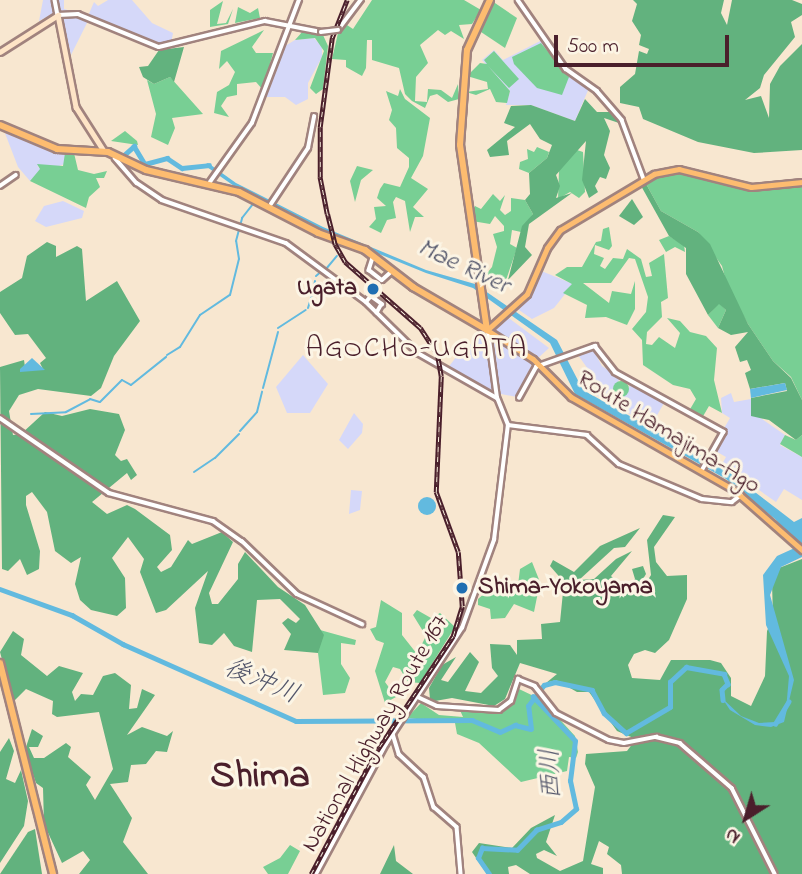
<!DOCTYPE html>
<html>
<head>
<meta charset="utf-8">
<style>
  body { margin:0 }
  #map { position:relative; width:802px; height:874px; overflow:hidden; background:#f8e7d0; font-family:"Indie Flower","Klee One",sans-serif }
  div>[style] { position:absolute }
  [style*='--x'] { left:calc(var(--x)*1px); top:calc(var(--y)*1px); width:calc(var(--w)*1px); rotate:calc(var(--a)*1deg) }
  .built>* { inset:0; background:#d5d8f9 }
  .green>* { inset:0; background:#78cf94 }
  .round { border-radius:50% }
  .forest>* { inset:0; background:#62b27e }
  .water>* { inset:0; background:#62badf }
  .stream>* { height:2px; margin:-1px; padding:0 1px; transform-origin:1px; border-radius:1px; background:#62badf }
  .river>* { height:4.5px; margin:-2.25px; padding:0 2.25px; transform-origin:2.25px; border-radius:2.25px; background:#62badf }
  .roads { filter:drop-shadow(2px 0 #a1837e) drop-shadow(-2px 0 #a1837e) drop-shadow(0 2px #a1837e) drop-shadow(0 -2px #a1837e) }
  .tertiary>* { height:3.5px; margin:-1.75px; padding:0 1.75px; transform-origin:1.75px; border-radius:1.75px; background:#fff }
  .secondary>* { height:4.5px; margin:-2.25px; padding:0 2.25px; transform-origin:2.25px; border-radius:2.25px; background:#fee4c6 }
  .primary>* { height:5px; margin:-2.5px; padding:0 2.5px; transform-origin:2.5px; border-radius:2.5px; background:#fdbc70 }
  .trunk>* { height:6px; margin:-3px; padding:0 3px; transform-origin:3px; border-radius:3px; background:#fdbc70 }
  .rail>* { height:4.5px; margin-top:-2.25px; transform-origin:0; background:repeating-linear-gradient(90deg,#fcf5e5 0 5px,#4a1f2b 0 10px); box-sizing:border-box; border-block:2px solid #4a1f2b }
  .bridges { filter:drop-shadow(2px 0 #a1837e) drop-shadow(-2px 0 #a1837e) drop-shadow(0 2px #a1837e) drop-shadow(0 -2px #a1837e) }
  .tertiary-bridge>* { height:3.5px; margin:-1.75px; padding:0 1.75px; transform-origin:1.75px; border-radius:1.75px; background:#fff }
  .dots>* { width:19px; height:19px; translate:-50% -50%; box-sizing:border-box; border:4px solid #fcf5e5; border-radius:50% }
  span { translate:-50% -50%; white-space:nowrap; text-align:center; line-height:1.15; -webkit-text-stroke:6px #fcf5e5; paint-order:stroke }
  .poi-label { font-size:24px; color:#4a1f2b; font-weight:700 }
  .right { translate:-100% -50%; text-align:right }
  .left { translate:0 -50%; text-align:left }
  .street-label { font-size:24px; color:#4a1f2b }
  .water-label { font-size:26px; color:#52556a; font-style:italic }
  .quarter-label { font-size:28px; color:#4a1f2b; letter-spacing:2px }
  .town-label { font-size:38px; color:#4a1f2b; font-weight:700 }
  .north { position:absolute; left:711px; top:783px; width:70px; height:70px; -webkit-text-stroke:5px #fcf5e5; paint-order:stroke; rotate:217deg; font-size:19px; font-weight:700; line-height:28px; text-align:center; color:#4a1f2b }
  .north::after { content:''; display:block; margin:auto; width:24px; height:32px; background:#4a1f2b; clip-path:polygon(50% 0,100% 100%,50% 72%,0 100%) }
  .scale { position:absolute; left:554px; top:35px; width:175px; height:32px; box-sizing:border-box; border:4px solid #4a1f2b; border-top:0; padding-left:9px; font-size:21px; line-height:24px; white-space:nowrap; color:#4a1f2b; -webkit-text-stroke:5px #fcf5e5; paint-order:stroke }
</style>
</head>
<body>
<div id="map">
  <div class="built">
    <div style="clip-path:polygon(43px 0,64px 0,64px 9px,88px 16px,94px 2px,98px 6px,108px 0,132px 0,152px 23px,173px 33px,171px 44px,155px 44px,90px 17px,71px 55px,60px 10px,39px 21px)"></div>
    <div style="clip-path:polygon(314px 38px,322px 47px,322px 57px,308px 83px,308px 99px,296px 105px,285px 97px,263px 97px,280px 49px,295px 40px)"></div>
    <div style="clip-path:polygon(544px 39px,562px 68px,589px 88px,575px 121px,531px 105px,506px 105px,510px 91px,482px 60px,494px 50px,503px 60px)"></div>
    <div style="clip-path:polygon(3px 128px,65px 153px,65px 164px,50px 169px,37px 166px,41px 169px,30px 181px,18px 167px)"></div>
    <div style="clip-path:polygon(63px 201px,84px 211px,82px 218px,46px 227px,35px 221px,44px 206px)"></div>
    <div style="clip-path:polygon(539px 270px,573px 284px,554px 308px,532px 319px,516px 308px,535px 290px)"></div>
    <div style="clip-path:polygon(506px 316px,549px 348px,537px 359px,495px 332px)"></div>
    <div style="clip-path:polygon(485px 334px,495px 394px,447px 369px,460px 352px)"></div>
    <div style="clip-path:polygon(497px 340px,532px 364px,517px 397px,501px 394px,492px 347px)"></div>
    <div style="clip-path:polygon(593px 350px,602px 366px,620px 378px,612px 393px,622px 399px,631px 384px,664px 403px,651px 426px,596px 395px,600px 386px,578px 355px)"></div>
    <div style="clip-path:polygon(303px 355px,328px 384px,310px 413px,287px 413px,276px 387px)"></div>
    <div style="clip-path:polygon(731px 393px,734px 402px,751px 399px,752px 412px,785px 435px,780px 445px,802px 457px,802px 500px,784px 489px,776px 502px,722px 464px,726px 457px,712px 449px,730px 418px,722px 413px,721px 398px)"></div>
    <div style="clip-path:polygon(354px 413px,363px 424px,362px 433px,348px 449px,339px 440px)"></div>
    <div style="clip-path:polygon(351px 490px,362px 491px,360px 510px,349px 514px)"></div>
  </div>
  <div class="green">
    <div style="clip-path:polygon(372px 0,464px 0,481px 10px,472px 24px,459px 25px,464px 39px,451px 31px,445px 35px,438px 30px,420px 45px,428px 63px,416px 77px,415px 101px,427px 102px,428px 89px,441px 90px,452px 98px,458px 84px,459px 99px,448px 102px,437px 94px,430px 96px,425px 108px,412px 101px,405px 94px,399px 68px,372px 60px,372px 40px,367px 40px,366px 68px,362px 76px,346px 67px,346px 60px,332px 59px,338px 33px,347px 25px,353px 29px)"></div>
    <div style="clip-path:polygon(223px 1px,217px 24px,226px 23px,233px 9px,228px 24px,210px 27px,210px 10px)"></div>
    <div style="clip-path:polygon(492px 1px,517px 18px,505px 48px,478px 30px)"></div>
    <div style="clip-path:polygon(238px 7px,250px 13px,258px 8px,260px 18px,235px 23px)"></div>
    <div style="clip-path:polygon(264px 30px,252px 47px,256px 53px,273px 53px,263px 90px,256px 82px,237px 84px,237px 95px,227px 97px,221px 106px,229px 117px,214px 113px,217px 92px,229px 85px,235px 72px,227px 61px,219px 69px,221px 51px)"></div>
    <div style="clip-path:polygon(303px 31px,323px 35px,328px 46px,323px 89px,316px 94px,310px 88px,324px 51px,315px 38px,295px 40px)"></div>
    <div style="clip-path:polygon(541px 43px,569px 77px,562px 95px,537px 88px,514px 64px,512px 57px)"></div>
    <div style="clip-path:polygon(494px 51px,519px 79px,509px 88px,488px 66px,510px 91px,507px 103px,496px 102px,490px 89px,476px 95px,466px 92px,488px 89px,487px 82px,467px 76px,480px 63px,487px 64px,484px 60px)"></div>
    <div style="clip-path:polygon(170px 77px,203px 114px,172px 118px,175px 128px,168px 145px,151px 137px,156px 114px,147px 80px,154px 84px)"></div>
    <div style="clip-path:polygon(400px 89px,405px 99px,430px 118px,423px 156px,411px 178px,428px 189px,413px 207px,424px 217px,415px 217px,410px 232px,405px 201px,396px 197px,393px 202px,396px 218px,387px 220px,381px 233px,369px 227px,376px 219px,374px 207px,386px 206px,377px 198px,380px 189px,384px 183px,400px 187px,409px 167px,409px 158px,397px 148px,396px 128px,389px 120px,392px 110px,386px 91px,398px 96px)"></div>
    <div style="clip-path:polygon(125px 131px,137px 141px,138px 145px,111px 141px)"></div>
    <div style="clip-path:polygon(537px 147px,549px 152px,547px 158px,529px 173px,519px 169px,520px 162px,528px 159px,527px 149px,534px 152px)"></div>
    <div style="clip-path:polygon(577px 150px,583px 152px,585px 192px,579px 198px,570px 192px,558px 199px,559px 170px)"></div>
    <div style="clip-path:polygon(65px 153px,74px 153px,78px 170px,94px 174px,107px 171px,104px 178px,96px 178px,100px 187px,89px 197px,86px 208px,30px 181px,40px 169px,37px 164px,63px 166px)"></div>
    <div style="clip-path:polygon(357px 166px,373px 170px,361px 180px,355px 202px,350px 181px)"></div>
    <div style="clip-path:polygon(682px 171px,751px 189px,802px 183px,802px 400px,791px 377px,773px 361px,748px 324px,727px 285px,722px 266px,698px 232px,661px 211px,645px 182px)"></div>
    <div style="clip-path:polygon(493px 194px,500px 201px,505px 195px,500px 210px,505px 215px,511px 211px,511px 198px,525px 200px,533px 214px,521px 232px,512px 230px,510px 244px,517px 248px,505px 283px,492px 275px,480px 277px,480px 271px,488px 272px,492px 267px,497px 247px,493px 234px,504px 231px,504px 226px,495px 216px,490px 224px,472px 221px,471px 212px,475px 206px,481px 209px)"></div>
    <div style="clip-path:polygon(609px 227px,612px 246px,609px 250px,595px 245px,594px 254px,604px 258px,600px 266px,605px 269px,613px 258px,623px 259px,627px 249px,641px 259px,646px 277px,652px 276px,649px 263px,664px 254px,668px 298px,661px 302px,662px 317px,647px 332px,646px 344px,652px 345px,659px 337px,675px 348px,680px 333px,667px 318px,680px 321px,690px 332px,706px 336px,717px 348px,714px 380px,722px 413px,709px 406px,702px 418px,689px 411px,696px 399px,690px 389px,673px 385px,643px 365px,642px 340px,632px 329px,646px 312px,648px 297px,635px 259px,629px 258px,611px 283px,583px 283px,609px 303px,612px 291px,631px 294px,635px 281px,635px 309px,627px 325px,606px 317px,585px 318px,587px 305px,563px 293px,572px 284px,555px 275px,567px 267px,582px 267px,596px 242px,601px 241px,603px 229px)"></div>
    <div style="clip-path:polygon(669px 236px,684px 245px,685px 252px,675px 247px,666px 252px,659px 240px)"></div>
    <div style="clip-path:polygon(719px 303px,726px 310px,718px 328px,708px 315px)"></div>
    <div class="round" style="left:613px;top:381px;width:16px;height:16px"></div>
    <div style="clip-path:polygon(785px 435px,796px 440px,802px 435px,802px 457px,780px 444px)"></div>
    <div style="clip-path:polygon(532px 562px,540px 582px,534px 612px,514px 604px,505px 618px,491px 619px,490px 609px,478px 605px,478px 599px,494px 585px,518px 585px,520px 569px)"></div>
    <div style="clip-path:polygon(381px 600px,402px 613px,402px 635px,417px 654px,426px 636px,413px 615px,417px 610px,431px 618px,440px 613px,455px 627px,420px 683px,408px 682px,400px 669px,393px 667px,385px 682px,396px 697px,385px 703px,375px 671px,384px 643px,376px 640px,370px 629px,376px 627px)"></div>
    <div style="clip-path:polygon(320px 630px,356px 640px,355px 645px,341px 643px,341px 664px,350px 678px,345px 693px,323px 695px,318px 653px)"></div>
    <div style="clip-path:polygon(519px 689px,542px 700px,575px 736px,578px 752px,576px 758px,569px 757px,567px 771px,521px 782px,479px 743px,457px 734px,455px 723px,407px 718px,421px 703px,439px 715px,463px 717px,459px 708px,497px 714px,510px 707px)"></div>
    <div style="clip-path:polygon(290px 845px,300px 851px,288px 874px,268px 874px,263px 867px,280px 858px)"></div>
  </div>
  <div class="forest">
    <div style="clip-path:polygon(633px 0,724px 0,721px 13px,727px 25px,732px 0,792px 0,802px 4px,802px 15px,791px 22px,795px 37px,764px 75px,760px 88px,745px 100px,761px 96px,769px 118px,770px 84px,780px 66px,802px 44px,802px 150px,754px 153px,698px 142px,643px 119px,639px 107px,620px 103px,620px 87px,635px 74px,639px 51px,647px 54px,649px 49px,639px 45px,641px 35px,632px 21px,637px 4px)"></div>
    <div style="clip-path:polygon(184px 47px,174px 82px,170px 77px,154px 84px,143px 77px,139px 67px,148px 66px,159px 50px)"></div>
    <div style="clip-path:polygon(585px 99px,597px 112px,610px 112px,622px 124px,604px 118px,610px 131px,604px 155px,610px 168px,606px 179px,600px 177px,595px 186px,598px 192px,589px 198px,582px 180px,586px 141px,556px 175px,560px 186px,556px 198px,572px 193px,529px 224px,525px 247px,532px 255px,508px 280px,522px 226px,533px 214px,525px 200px,530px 194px,529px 173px,547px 158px,552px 145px,540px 139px,530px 124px,507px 141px,509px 155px,490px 157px,487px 150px,515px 127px,504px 123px,511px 106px,531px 105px,575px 121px)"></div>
    <div style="clip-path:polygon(645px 182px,661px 211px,698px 232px,710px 244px,748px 324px,773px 361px,791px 378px,802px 400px,802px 435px,796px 440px,769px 420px,751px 416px,751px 398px,787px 391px,785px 383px,750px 389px,745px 373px,751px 370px,747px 360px,740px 362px,735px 347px,748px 332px,731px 335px,718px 328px,726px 310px,719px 304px,708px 315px,686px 274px,686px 248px,669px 236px,640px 184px)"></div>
    <div style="clip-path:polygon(632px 199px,643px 217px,634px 225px,619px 216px)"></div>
    <div style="clip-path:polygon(47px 242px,56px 246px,56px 257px,77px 246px,82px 249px,86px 301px,117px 281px,140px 321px,114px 356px,101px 388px,91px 396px,38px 389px,19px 395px,9px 411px,13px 435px,21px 434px,45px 412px,62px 416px,90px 409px,119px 414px,125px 430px,115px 455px,121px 461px,127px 459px,137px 475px,131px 480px,127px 473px,92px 502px,107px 514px,127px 505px,135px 509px,170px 535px,172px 550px,157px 567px,161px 572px,171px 567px,188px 540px,192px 544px,222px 532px,233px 542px,209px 593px,212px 604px,218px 604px,238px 579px,238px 564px,245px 552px,278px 587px,305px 605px,324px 635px,318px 653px,284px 650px,291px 634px,282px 623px,288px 618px,296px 623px,300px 619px,280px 599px,257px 600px,252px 652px,234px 646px,224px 633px,212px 645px,199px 643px,195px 608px,208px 571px,166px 610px,156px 613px,140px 572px,144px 559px,128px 537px,112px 558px,125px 578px,126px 608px,117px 616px,91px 610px,80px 600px,75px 584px,81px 557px,71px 563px,55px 551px,47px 512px,32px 492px,26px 496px,26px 505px,40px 551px,39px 569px,27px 575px,20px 559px,8px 571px,2px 569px,0 367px,24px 360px,25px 367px,43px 369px,40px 363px,46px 358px,28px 334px,15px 335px,0 313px,0 292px,22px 278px,27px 256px)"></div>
    <div style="clip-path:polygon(663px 515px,675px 517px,654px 547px,656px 562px,667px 576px,687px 575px,687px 599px,669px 640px,655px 653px,645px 650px,634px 654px,628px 665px,632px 678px,660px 680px,671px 660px,710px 660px,721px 663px,731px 678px,731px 696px,751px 706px,765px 676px,767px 631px,773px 618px,772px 583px,779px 568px,802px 559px,802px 874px,622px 874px,621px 865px,607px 854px,609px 847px,599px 841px,591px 864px,603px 868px,603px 874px,530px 874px,516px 865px,508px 867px,509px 874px,487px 874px,472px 852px,479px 843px,512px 848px,531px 828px,555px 815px,546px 842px,557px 856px,544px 850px,536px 854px,537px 858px,560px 871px,583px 861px,595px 787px,585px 764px,586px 754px,627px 751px,636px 739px,617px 731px,589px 692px,577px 692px,556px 680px,546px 683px,557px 674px,520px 663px,505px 699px,494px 706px,452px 698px,435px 701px,430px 699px,429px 688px,442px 665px,456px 657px,441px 680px,448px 682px,470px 652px,479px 662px,465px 691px,481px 693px,498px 676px,492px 668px,490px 644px,510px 645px,517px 655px,517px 640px,542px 639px,541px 624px,560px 622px,564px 582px,550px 566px,553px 560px,574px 572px,600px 546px,640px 528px,625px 547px,614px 548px,579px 580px,594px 579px,616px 559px,632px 551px,611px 576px,619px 584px,615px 595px,621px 595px,635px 579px,632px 569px,643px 566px,646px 574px,634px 594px,638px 596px,651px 575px,647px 540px)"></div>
    <div style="clip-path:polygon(13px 631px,24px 639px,21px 655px,47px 676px,59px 666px,83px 673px,72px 692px,75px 701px,81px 694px,93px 695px,103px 676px,115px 673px,131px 685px,129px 709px,137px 708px,142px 689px,155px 695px,127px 735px,142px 727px,167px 736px,173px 731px,167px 752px,156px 751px,146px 764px,131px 765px,128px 782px,110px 784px,132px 818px,123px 842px,148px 874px,79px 874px,90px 860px,83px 851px,62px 863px,44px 824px,43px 788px,36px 783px,25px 750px,32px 729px,43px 736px,38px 747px,29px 747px,34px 758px,44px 758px,66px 743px,71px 747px,68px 757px,91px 777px,86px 785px,95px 800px,113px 769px,99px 712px,57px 717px,52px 714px,53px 701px,26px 689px,13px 702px,0 652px)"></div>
    <div style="clip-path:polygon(9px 738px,14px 751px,6px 779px,15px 783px,21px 770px,28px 801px,24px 826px,0 863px,0 752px)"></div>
    <div style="clip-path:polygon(35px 829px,42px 874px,0 874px,28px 832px)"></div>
    <div style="clip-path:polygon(394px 845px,396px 861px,413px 874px,380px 874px)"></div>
  </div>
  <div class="water">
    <div style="clip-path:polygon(208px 163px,236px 183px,323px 227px,426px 270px,475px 284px,557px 340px,583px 390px,725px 469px,794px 522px,802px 518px,802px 557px,781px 567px,770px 595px,794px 680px,784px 722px,771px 727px,755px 725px,730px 710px,722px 698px,741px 716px,759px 723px,775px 722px,786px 710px,789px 676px,766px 625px,763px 575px,777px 556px,799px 546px,775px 519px,726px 479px,575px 394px,550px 343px,473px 288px,426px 273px,308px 225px,237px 188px,204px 165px)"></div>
    <div style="clip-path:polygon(32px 358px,45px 370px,20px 372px,20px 369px)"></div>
    <div style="clip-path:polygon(785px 383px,787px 390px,751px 398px,750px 389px)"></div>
    <div class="round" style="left:418px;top:497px;width:18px;height:18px"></div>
  </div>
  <div class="stream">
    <div style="--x:326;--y:269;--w:17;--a:-50"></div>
    <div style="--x:316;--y:276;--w:8;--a:-40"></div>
    <div style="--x:314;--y:286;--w:5;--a:-79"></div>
    <div style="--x:308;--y:308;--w:21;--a:-73"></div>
    <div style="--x:278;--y:328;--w:33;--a:-33"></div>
    <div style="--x:167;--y:355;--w:15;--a:-32"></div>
    <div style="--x:180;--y:347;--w:38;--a:-58"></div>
    <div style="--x:200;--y:315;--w:36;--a:-34"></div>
    <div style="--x:230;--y:295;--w:37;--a:-76"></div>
    <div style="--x:239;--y:259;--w:18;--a:-99"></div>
    <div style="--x:236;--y:241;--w:24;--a:-75"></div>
    <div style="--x:242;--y:218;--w:18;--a:-52"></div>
    <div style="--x:263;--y:388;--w:58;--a:-75"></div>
    <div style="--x:31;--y:414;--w:35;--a:-3"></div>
    <div style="--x:66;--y:412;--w:27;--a:-28"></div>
    <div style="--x:90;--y:399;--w:10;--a:17"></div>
    <div style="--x:100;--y:402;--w:31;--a:-45"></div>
    <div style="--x:122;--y:380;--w:10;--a:29"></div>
    <div style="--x:131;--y:385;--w:45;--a:-38.7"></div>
    <div style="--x:240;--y:431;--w:25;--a:-48"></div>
    <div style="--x:257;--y:412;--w:21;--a:-76"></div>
    <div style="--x:194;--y:472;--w:25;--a:-34"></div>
    <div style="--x:215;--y:458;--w:34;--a:-45"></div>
  </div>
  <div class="river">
    <div style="--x:123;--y:156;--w:15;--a:-42"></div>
    <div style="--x:134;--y:146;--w:21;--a:59"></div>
    <div style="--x:145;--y:164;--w:23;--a:-15"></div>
    <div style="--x:167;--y:158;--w:18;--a:34"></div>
    <div style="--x:182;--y:168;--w:27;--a:-6"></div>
    <div style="--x:0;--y:589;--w:77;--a:19.9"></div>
    <div style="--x:72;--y:615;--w:59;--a:29.6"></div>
    <div style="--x:123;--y:644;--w:189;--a:24"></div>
    <div style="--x:296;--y:721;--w:176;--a:-0.3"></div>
    <div style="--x:472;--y:720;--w:30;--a:23"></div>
    <div style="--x:500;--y:732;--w:17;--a:-25"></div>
    <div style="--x:515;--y:725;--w:16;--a:14"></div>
    <div style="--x:531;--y:729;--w:23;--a:-97"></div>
    <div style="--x:528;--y:706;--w:26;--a:-53"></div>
    <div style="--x:544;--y:685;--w:11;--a:-15"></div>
    <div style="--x:555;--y:682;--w:38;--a:12"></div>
    <div style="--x:592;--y:690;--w:26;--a:62"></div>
    <div style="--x:604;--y:713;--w:30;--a:42"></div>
    <div style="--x:626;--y:733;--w:51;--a:-30.6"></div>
    <div style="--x:670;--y:707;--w:25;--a:-90"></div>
    <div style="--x:670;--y:682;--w:22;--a:-43"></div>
    <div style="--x:686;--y:667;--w:39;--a:10"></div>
    <div style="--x:724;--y:674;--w:11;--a:68"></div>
    <div style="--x:728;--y:684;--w:8;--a:135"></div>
    <div style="--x:722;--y:690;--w:10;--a:84"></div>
    <div style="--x:775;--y:724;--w:26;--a:-59"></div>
    <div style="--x:489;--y:874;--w:19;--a:-125"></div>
    <div style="--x:478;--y:858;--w:11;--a:-68"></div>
    <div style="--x:482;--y:848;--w:35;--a:3"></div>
    <div style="--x:517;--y:850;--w:28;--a:-46"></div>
    <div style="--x:536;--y:830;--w:26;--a:-18"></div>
    <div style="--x:561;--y:822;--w:20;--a:-41"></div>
    <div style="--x:576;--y:809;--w:29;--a:-102"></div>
    <div style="--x:570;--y:781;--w:40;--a:-82.9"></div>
    <div style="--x:575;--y:741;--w:61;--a:-133.7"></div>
  </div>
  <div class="roads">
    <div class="tertiary">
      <div style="--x:55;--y:0;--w:15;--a:79"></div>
      <div style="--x:58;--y:15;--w:20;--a:-3"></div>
      <div style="--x:78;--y:14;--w:87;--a:22.2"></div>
      <div style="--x:159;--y:47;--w:109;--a:-13.8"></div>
      <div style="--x:265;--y:21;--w:57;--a:11.1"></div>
      <div style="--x:518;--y:0;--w:84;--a:55.2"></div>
      <div style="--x:566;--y:69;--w:38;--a:35"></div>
      <div style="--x:597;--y:91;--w:38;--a:49"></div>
      <div style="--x:622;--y:120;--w:63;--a:69.6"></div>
      <div style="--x:338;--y:30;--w:38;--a:-53"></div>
      <div style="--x:115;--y:158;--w:33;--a:49"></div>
      <div style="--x:137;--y:183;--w:30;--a:34"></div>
      <div style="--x:162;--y:200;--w:131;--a:19.1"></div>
      <div style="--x:286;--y:243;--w:99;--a:36.4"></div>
      <div style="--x:366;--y:302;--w:73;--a:44.4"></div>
      <div style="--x:418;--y:353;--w:91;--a:29.7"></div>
      <div style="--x:210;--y:182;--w:72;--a:-54.6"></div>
      <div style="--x:252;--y:123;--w:132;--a:-69.1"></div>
      <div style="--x:0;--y:186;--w:19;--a:-35"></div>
      <div style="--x:271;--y:204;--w:67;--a:-56.5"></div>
      <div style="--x:308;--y:148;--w:32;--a:-79"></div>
      <div style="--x:373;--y:258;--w:13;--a:108"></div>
      <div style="--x:369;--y:270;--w:16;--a:38"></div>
      <div style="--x:382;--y:280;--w:13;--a:-42"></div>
      <div style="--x:366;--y:302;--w:8;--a:-50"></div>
      <div style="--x:371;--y:296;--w:14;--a:36"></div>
      <div style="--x:382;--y:304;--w:10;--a:119"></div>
      <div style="--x:519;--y:398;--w:35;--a:-61"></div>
      <div style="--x:536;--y:367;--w:63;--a:-19.6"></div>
      <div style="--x:595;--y:346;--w:33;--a:52"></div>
      <div style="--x:615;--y:372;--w:124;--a:28.8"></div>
      <div style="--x:724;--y:432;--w:45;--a:119.4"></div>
      <div style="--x:0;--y:418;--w:132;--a:34.5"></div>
      <div style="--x:109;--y:493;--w:108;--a:15.1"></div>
      <div style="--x:213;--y:521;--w:35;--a:35"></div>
      <div style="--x:242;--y:541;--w:76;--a:43.9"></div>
      <div style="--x:297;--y:594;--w:72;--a:24.8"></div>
      <div style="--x:508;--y:425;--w:80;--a:7.2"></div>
      <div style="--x:587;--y:435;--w:43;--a:42.2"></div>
      <div style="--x:619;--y:464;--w:90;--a:22.9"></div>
      <div style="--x:702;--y:499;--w:30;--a:6"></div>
      <div style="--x:732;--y:502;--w:11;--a:-38"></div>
      <div style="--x:418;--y:697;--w:21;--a:25"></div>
      <div style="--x:437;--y:706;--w:62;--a:3.7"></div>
      <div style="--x:499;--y:710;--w:15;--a:-37"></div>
      <div style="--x:511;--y:701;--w:23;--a:-72"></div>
      <div style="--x:518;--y:679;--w:18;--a:22"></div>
      <div style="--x:535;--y:686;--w:34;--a:52"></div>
      <div style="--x:556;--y:713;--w:59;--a:27"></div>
      <div style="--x:609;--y:740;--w:15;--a:11"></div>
      <div style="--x:624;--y:743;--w:33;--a:-11"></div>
      <div style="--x:656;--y:737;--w:25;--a:14"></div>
      <div style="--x:680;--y:743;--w:69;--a:40.9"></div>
      <div style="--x:732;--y:788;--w:96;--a:63.4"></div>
      <div style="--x:393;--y:734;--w:21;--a:73"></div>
      <div style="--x:399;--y:754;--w:34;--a:43"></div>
      <div style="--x:424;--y:777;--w:32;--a:72"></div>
      <div style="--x:434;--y:807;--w:30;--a:41"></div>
      <div style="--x:457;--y:827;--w:47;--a:85.1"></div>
      <div style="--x:316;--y:874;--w:148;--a:-61.7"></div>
      <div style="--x:386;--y:744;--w:139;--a:-56.8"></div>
      <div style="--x:462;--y:628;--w:94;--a:-70"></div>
      <div style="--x:494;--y:540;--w:116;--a:-83.1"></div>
      <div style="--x:508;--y:425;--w:29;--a:-112"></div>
      <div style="--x:497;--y:398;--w:67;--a:-97.8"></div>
    </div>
    <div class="secondary">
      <div style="--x:0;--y:52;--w:69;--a:-32.5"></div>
      <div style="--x:58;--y:15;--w:94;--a:78.9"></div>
      <div style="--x:76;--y:107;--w:52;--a:57.5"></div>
    </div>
    <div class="primary">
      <div style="--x:802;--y:182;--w:51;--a:174.4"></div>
      <div style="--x:751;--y:187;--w:74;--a:-166"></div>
      <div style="--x:679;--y:169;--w:25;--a:169"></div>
      <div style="--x:654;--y:174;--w:109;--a:149.2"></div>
      <div style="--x:560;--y:230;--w:22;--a:126"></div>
      <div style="--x:547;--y:248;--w:50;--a:113.5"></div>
      <div style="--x:527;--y:294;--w:54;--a:138"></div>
      <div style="--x:487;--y:330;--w:54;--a:32.2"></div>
      <div style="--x:533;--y:359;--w:54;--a:45"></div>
      <div style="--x:571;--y:397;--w:188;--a:29.7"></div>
      <div style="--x:734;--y:490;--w:91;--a:41.4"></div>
    </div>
    <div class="trunk">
      <div style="--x:0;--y:125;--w:62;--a:22.8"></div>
      <div style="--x:57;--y:149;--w:51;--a:3.4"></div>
      <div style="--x:108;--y:152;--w:42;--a:25.3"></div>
      <div style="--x:146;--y:170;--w:96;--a:13.3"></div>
      <div style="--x:239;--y:192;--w:89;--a:27.4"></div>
      <div style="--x:318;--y:233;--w:50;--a:19.9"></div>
      <div style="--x:365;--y:250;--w:61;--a:37.6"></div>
      <div style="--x:413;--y:287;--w:86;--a:30.2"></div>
      <div style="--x:487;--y:330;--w:187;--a:-98.3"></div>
      <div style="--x:460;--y:145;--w:95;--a:-85.8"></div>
      <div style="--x:467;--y:50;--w:55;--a:-65.3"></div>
      <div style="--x:0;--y:663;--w:218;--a:75.9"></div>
    </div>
  </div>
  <div class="rail">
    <div style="--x:311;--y:874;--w:135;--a:-62.1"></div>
    <div style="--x:374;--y:755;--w:143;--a:-56.4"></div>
    <div style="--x:453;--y:636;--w:31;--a:-73"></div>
    <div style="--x:462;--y:606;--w:54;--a:-94.2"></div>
    <div style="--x:458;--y:552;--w:64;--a:-110.1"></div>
    <div style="--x:436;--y:492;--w:116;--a:-87.5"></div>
    <div style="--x:441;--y:376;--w:22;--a:-100"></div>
    <div style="--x:437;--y:354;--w:31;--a:-123"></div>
    <div style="--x:420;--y:328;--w:100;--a:-138.7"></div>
    <div style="--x:345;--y:262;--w:20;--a:-120"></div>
    <div style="--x:335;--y:245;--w:32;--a:-104"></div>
    <div style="--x:327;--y:214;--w:38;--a:-101"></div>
    <div style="--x:320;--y:177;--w:50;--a:-90"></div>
    <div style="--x:320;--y:127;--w:90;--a:-82.3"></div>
    <div style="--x:332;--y:38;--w:41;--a:-68.5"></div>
  </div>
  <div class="bridges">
    <div class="tertiary-bridge">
      <div style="--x:321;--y:32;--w:17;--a:-7"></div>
    </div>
  </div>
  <div class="dots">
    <div style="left:373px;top:289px;background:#1f6fb2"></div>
    <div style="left:462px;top:588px;background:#1f6fb2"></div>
  </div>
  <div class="poi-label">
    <span class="right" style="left:357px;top:289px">Ugata</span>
    <span class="left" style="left:478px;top:588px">Shima-Yokoyama</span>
  </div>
  <div class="street-label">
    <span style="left:668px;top:433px;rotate:32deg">Route Hamajima-Ago</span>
    <span style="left:376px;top:734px;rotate:-60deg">National Highway Route 167</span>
  </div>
  <div class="water-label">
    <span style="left:463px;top:268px;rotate:25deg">Mae River</span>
    <span style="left:261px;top:683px;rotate:23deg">後沖川</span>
    <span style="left:553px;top:774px;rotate:-93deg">西川</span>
  </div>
  <div class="quarter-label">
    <span style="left:417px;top:350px">AGOCHO-UGATA</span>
  </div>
  <div class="town-label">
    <span style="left:260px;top:778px">Shima</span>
  </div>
  <div class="north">N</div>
  <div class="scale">500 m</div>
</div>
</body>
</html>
